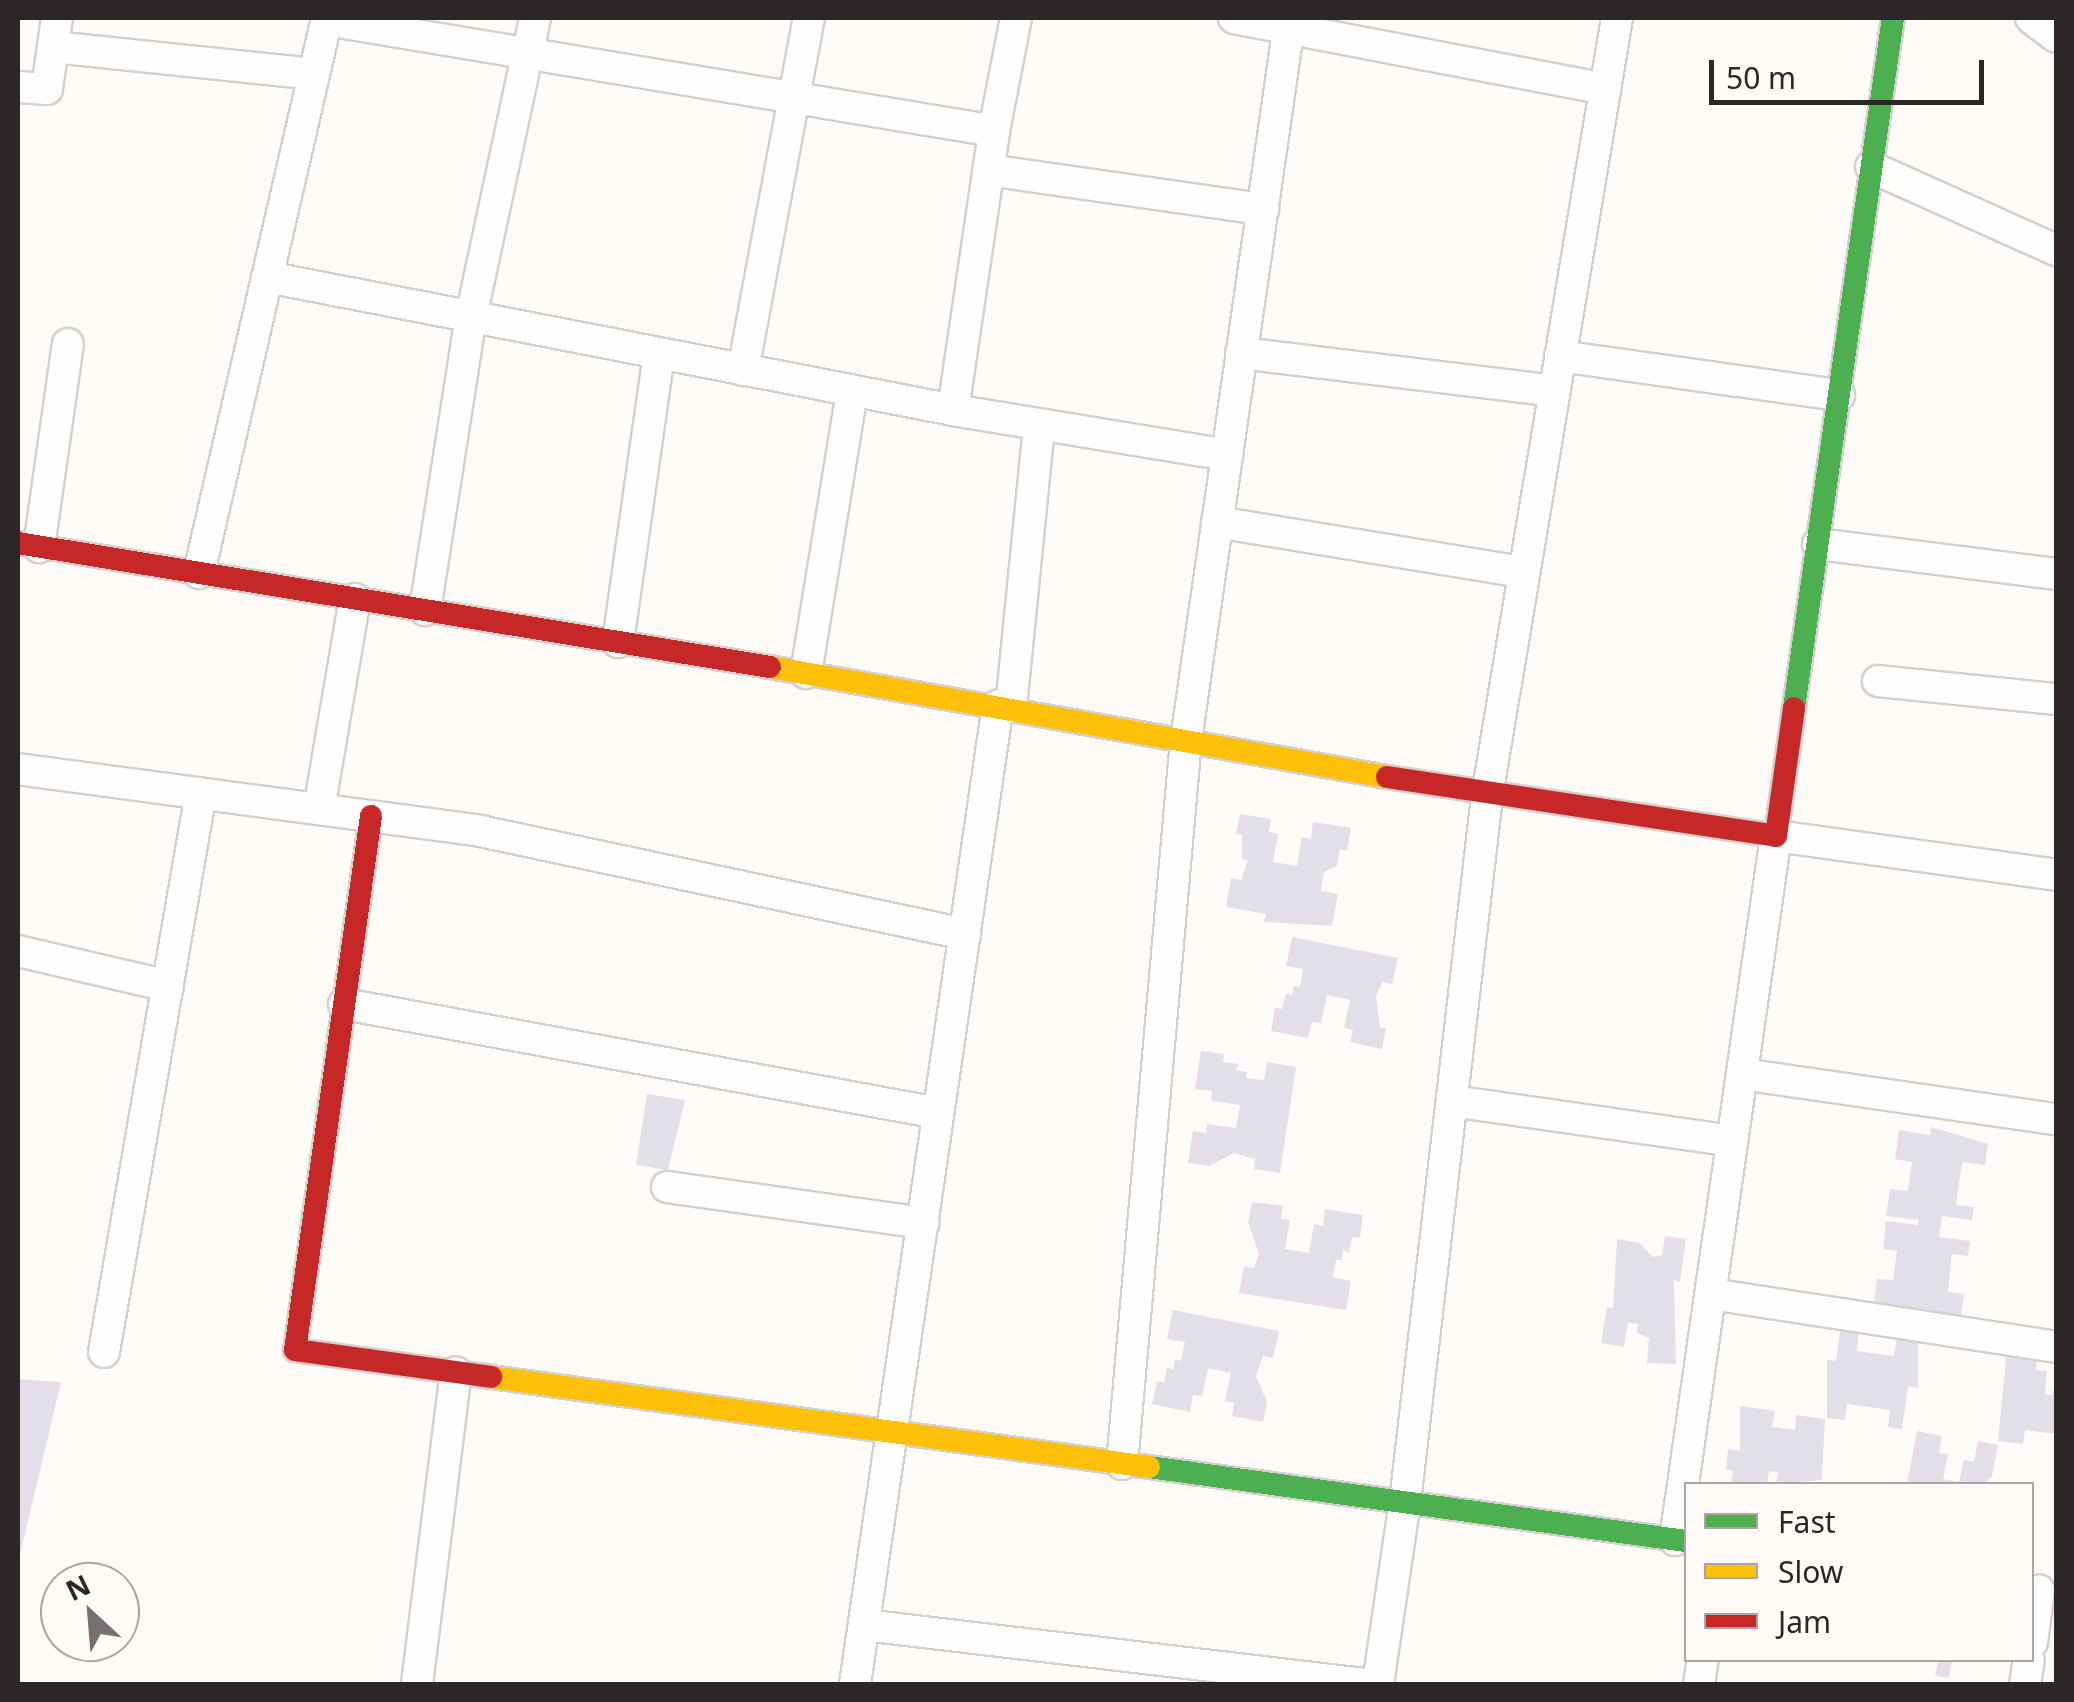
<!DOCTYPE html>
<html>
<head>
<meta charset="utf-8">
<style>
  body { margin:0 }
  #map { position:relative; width:2074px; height:1702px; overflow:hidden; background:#fefbf9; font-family:"Noto Sans",sans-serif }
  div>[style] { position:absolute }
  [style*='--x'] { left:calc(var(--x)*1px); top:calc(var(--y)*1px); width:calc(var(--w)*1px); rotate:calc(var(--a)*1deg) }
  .building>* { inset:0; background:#e3dfe9 }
  .roads { filter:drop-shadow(2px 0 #d3d0ce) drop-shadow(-2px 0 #d3d0ce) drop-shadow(0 2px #d3d0ce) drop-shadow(0 -2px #d3d0ce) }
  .street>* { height:30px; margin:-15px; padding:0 15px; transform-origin:15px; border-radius:15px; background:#fffefe }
  .fast>* { height:22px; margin:-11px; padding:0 11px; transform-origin:11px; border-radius:11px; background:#4caf50 }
  .slow>* { height:22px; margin:-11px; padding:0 11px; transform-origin:11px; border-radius:11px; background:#ffc107 }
  .jam>* { height:22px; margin:-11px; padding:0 11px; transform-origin:11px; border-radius:11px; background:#c62828 }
  span { translate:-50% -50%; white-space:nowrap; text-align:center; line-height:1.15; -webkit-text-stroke:10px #fffaf8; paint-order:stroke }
  .frame { position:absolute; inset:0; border:20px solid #2c2726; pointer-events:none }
  .legend { position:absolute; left:1684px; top:1482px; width:350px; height:180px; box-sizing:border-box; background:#fffaf8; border:2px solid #aba6a4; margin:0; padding:12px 18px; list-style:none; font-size:30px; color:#2c2726 }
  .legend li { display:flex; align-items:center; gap:20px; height:50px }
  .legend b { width:50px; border:2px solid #aba6a4 }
  .north { position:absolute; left:40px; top:1562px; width:100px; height:100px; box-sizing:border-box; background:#fffaf8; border:2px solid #aba6a4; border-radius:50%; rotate:334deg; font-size:28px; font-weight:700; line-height:40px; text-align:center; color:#2c2726 }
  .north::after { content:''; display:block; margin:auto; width:35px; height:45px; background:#767170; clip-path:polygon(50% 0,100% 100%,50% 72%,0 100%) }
  .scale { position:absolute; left:1709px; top:60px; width:275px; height:45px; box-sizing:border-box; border:5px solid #2c2726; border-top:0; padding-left:12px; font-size:30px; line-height:35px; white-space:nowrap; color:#2c2726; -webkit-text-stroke:8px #fffaf8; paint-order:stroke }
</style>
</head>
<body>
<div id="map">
  <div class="building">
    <div style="clip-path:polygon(1240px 814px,1271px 819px,1269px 832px,1278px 834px,1273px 862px,1297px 866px,1302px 837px,1311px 839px,1313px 822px,1351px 828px,1347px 851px,1340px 849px,1337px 866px,1324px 872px,1321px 891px,1338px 894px,1332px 926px,1264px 922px,1266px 914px,1226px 907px,1231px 878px,1241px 880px,1248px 860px,1242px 859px,1242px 835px,1236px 834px)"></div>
    <div style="clip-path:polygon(1292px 937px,1398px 958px,1392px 984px,1382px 982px,1376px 996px,1380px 1028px,1386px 1028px,1382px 1049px,1350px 1042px,1353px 1030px,1344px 1028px,1350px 1000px,1327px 995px,1321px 1023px,1312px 1022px,1308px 1038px,1271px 1031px,1275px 1008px,1282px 1009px,1286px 993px,1292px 996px,1294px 986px,1300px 987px,1303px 969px,1286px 966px)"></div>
    <div style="clip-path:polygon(1201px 1051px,1224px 1054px,1223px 1062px,1239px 1064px,1236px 1070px,1247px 1072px,1246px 1078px,1264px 1080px,1267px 1062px,1296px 1067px,1280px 1173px,1254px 1169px,1255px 1159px,1234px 1153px,1209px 1166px,1188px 1163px,1193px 1131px,1206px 1133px,1207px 1124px,1236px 1128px,1240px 1105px,1211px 1101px,1212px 1091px,1195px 1089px)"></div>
    <div style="clip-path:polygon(647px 1094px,685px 1100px,668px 1170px,636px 1165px)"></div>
    <div style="clip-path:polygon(1931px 1127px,1988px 1144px,1985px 1165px,1962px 1162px,1956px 1205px,1974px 1207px,1972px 1220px,1942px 1216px,1939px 1237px,1970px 1241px,1968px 1256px,1952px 1254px,1948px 1292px,1964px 1294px,1961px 1316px,1934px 1312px,1933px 1318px,1874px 1304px,1877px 1279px,1893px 1280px,1897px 1251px,1883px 1249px,1886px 1221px,1918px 1225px,1918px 1220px,1886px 1216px,1890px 1189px,1908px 1191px,1912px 1162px,1895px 1159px,1899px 1130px,1930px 1135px)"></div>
    <div style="clip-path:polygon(1252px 1202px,1283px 1206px,1281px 1219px,1290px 1220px,1285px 1249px,1309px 1253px,1314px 1224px,1323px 1226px,1325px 1209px,1363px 1215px,1360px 1238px,1352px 1237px,1349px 1253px,1343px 1250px,1342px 1260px,1336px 1260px,1333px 1277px,1351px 1281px,1346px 1310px,1239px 1293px,1244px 1266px,1254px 1268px,1259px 1254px,1248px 1222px)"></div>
    <div style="clip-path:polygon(1665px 1236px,1686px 1239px,1680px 1282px,1674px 1280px,1676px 1364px,1647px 1363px,1649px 1338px,1637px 1333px,1638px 1324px,1628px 1323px,1624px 1347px,1601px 1343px,1607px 1307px,1613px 1308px,1617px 1239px,1640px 1243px,1652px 1257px,1662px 1255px)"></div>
    <div style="clip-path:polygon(1173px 1310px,1279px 1331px,1273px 1358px,1263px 1356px,1256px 1376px,1267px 1402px,1263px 1422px,1232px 1416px,1234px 1403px,1225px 1401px,1231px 1373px,1208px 1368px,1202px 1396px,1193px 1395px,1190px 1412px,1152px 1404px,1157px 1381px,1164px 1383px,1167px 1367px,1173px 1370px,1175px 1359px,1181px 1361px,1185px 1342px,1167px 1339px)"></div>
    <div style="clip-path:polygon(1840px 1331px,1859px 1334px,1857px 1351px,1894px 1356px,1897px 1339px,1918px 1342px,1918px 1388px,1908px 1386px,1902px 1429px,1888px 1427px,1890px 1410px,1847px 1404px,1845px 1420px,1827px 1418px,1827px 1360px,1836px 1361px)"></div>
    <div style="clip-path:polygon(2007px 1348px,2038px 1351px,2036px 1370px,2047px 1371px,2045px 1395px,2052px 1395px,2056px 1382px,2056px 1434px,2025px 1430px,2023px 1444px,1998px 1441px)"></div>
    <div style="clip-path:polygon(18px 1379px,61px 1382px,19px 1559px,18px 1559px)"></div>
    <div style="clip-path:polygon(1740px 1406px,1775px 1411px,1772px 1427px,1795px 1430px,1796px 1415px,1825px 1419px,1822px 1480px,1776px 1484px,1778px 1472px,1769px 1471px,1767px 1484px,1731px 1484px,1733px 1471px,1726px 1469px,1728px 1449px,1740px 1451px)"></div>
    <div style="clip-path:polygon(1917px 1431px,1942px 1436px,1939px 1453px,1948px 1454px,1943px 1479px,1959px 1482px,1964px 1460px,1974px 1462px,1978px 1441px,1998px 1445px,1992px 1476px,1986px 1484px,1907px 1484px)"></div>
    <div style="clip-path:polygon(1938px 1660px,1952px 1660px,1949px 1678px,1935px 1676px)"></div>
  </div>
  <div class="roads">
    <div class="street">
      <div style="--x:1234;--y:18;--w:378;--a:10.8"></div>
      <div style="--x:2031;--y:18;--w:31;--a:37"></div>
      <div style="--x:326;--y:20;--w:677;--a:9.43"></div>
      <div style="--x:994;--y:131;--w:115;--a:-79"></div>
      <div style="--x:53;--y:47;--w:262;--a:5.9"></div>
      <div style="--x:18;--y:87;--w:29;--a:4"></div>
      <div style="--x:47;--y:89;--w:72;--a:-82"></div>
      <div style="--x:1871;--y:167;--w:203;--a:24.2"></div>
      <div style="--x:988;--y:170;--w:278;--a:8.1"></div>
      <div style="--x:267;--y:277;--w:699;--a:10.97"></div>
      <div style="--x:953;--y:410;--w:282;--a:-81.6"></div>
      <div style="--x:1241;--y:353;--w:316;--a:6.9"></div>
      <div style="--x:1560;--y:356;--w:282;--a:8"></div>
      <div style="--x:743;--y:370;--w:358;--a:-79.4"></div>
      <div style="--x:953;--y:410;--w:278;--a:9.3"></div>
      <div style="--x:1217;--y:522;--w:311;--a:9.3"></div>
      <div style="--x:1818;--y:544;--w:240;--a:7.2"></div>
      <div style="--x:39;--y:547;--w:205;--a:-81.9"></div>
      <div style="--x:199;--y:573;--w:570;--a:-77.01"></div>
      <div style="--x:425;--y:610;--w:297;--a:-81.1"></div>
      <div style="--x:471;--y:317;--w:306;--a:-77.9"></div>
      <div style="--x:618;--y:642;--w:291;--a:-81.9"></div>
      <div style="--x:806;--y:673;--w:286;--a:-80.7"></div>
      <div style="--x:1878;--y:681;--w:179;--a:5.8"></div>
      <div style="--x:1011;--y:707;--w:284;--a:-84.3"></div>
      <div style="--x:18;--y:769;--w:466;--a:7.6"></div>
      <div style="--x:480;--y:831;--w:496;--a:12"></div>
      <div style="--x:319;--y:809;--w:213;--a:-80.3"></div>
      <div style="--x:18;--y:951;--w:154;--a:13.1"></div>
      <div style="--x:344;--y:1004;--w:604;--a:10.4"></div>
      <div style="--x:1742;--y:1074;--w:317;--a:8.2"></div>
      <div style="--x:1452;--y:1101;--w:283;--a:8.1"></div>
      <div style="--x:667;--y:1187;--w:259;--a:8"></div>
      <div style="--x:1711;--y:1294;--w:349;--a:8.7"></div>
      <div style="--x:104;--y:1352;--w:567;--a:-80.16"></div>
      <div style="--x:1122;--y:1464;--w:727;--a:-84.95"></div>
      <div style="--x:1186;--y:740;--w:729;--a:-81.8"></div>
      <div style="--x:1675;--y:1540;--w:711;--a:-81.84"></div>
      <div style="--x:1776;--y:836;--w:283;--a:7.9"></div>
      <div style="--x:864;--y:1625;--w:504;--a:6.72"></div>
      <div style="--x:2032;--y:1642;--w:52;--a:-82.3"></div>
      <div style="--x:417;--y:1684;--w:314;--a:-82.9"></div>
      <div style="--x:855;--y:1684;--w:989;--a:-81.69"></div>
      <div style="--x:1378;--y:1684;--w:184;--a:-81.6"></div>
      <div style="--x:1405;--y:1502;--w:711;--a:-83.37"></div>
      <div style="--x:1487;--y:796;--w:789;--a:-80.51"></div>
      <div style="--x:1699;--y:1684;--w:24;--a:-81"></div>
      <div style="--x:2025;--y:1684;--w:24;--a:-81"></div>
    </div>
    <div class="fast">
      <div style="--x:1794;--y:708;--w:697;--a:-81.84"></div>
      <div style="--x:1149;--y:1467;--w:542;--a:7.85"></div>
    </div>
    <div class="slow">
      <div style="--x:770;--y:667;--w:627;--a:10.11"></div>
      <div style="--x:491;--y:1377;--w:664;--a:7.79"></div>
    </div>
    <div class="jam">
      <div style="--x:18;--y:543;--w:762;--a:9.36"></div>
      <div style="--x:1387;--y:777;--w:393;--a:8.6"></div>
      <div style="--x:1776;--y:836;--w:129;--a:-82"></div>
      <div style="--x:371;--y:816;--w:539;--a:98.1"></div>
      <div style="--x:295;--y:1350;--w:198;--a:7.8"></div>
    </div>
  </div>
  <div class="frame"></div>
  <ul class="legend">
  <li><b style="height:12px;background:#4caf50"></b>Fast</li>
  <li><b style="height:12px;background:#ffc107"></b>Slow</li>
  <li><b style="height:12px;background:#c62828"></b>Jam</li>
  </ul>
  <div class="north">N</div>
  <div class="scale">50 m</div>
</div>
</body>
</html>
